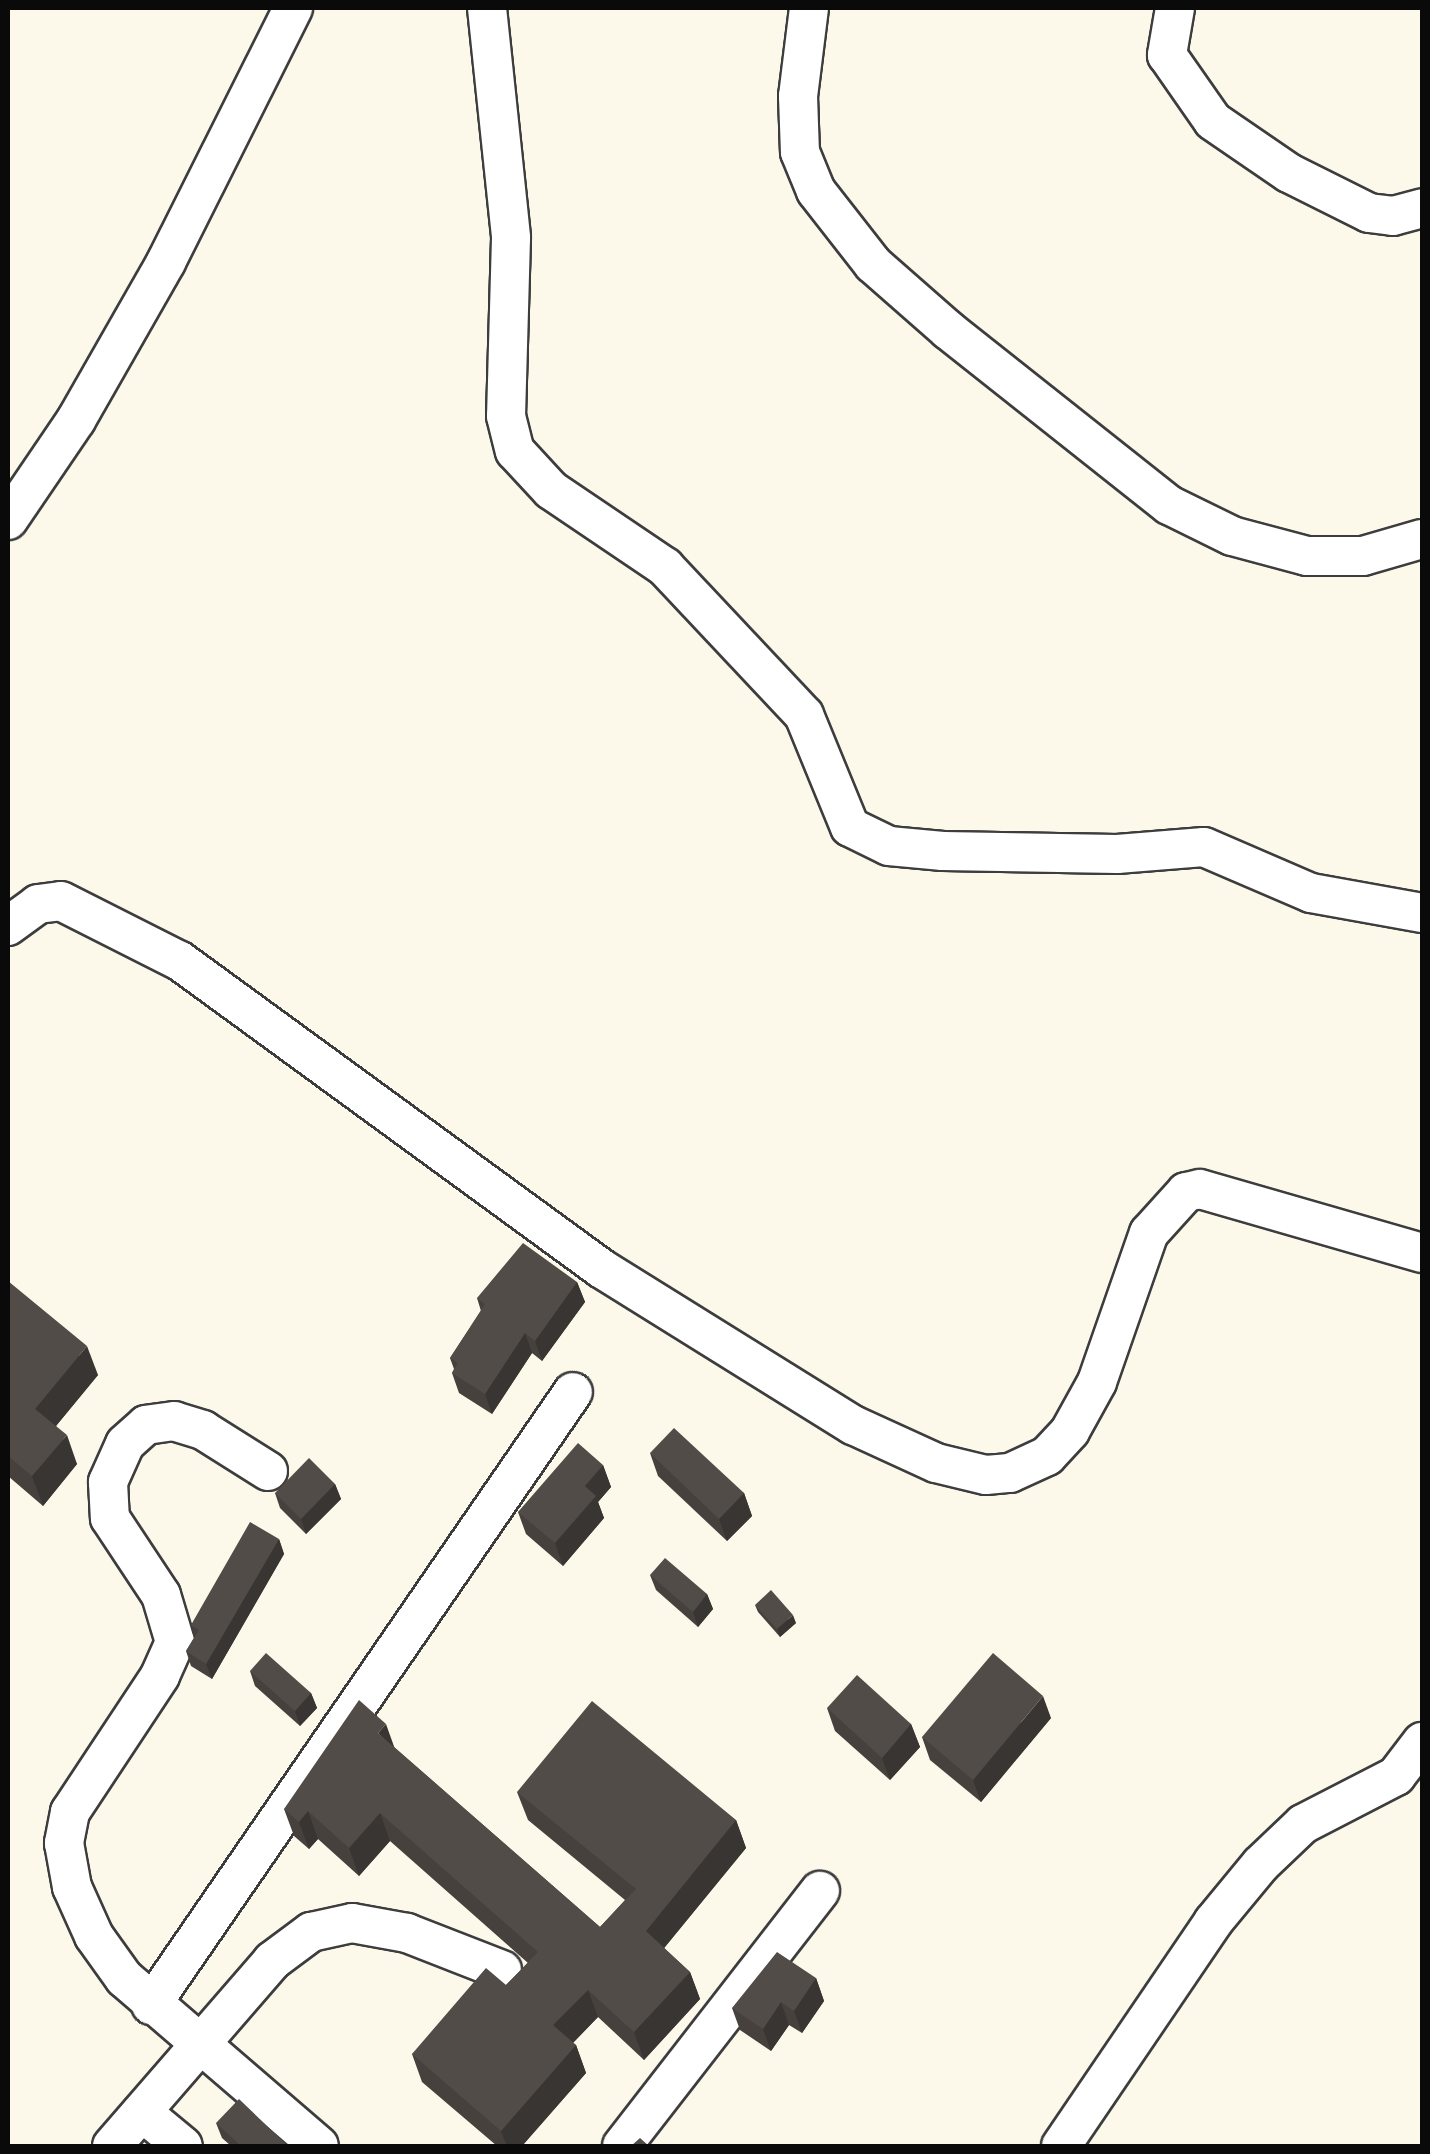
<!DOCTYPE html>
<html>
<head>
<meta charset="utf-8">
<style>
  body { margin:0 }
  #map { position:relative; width:1430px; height:2154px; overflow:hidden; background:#fdf9ea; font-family:"Noto Serif",serif }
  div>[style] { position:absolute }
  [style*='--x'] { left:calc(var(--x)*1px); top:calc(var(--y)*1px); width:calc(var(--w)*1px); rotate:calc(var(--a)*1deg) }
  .roads { filter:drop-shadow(2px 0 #3d3d3d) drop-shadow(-2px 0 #3d3d3d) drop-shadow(0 2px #3d3d3d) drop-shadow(0 -2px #3d3d3d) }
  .minor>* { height:38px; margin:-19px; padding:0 19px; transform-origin:19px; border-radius:19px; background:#fff }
  .wall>* { inset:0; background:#47413e }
  .shaded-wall>* { inset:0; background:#393532 }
  .building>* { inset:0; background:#524c48 }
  span { translate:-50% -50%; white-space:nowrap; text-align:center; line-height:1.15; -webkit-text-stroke:10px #fff; paint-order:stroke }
  .frame { position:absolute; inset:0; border:10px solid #0a0a0a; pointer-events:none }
</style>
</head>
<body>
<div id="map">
  <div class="roads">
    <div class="minor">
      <div style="--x:487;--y:8;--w:231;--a:84"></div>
      <div style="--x:511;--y:238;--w:178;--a:91.6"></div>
      <div style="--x:506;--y:416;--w:36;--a:76"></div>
      <div style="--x:515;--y:451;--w:53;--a:47.3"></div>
      <div style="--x:551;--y:490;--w:138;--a:34"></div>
      <div style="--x:665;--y:567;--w:203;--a:46.8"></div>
      <div style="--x:804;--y:715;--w:121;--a:67.7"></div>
      <div style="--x:850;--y:827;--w:43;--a:26"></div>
      <div style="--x:889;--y:846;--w:54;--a:5.3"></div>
      <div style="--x:943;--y:851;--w:174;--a:1"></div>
      <div style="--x:1117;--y:854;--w:87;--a:-4.6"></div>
      <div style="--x:1204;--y:847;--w:116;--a:23.3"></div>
      <div style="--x:1311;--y:893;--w:113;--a:10.2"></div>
      <div style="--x:809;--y:8;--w:89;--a:97.1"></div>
      <div style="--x:798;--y:96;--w:56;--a:88"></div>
      <div style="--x:800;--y:152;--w:42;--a:67.7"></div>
      <div style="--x:816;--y:191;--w:93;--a:52"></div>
      <div style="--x:873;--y:264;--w:100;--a:41.3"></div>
      <div style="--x:948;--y:330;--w:282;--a:38.4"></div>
      <div style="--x:1169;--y:505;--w:70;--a:26.2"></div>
      <div style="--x:1232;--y:536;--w:78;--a:14.9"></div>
      <div style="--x:1307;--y:556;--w:56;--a:0"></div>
      <div style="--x:1363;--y:556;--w:61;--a:-16.1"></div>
      <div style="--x:1175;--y:8;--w:48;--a:99.7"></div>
      <div style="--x:1167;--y:55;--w:80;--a:55.1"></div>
      <div style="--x:1213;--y:121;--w:92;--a:34.4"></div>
      <div style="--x:1289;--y:173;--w:89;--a:26.6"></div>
      <div style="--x:1369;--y:213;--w:24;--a:7"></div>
      <div style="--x:1393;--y:216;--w:30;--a:-15"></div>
      <div style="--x:8;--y:520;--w:121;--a:-55.8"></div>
      <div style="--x:76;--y:420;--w:182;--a:-60.3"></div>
      <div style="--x:166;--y:262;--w:284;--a:-63.4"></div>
      <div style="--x:8;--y:926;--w:37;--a:-36"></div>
      <div style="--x:38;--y:904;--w:23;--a:-7"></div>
      <div style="--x:61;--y:901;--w:133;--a:26.8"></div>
      <div style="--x:180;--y:961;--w:522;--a:36.12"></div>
      <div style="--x:602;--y:1269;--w:296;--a:31.9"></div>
      <div style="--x:853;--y:1425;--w:91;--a:24.6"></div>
      <div style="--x:936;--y:1463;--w:51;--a:13.5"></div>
      <div style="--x:986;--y:1475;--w:24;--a:-5"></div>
      <div style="--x:1010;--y:1473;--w:41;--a:-24.7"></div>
      <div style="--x:1047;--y:1456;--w:34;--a:-47"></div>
      <div style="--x:1070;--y:1431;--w:56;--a:-61.1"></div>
      <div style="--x:1097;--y:1382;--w:158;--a:-70.8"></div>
      <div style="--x:1149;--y:1233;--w:55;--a:-47.9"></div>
      <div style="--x:1186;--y:1192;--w:14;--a:-12"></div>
      <div style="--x:1200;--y:1189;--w:231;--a:16.1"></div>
      <div style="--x:268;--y:1471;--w:77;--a:-147.8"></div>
      <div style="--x:203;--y:1430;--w:30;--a:-163"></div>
      <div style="--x:174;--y:1421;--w:28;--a:172"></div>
      <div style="--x:146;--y:1425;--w:28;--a:138"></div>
      <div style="--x:125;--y:1444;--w:42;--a:114.1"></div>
      <div style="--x:108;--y:1482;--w:36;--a:87"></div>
      <div style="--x:110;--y:1518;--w:92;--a:56.5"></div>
      <div style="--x:161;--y:1595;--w:49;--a:73.4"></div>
      <div style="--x:175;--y:1642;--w:37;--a:114"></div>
      <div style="--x:160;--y:1676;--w:163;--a:123.5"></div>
      <div style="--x:70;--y:1812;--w:32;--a:101"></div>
      <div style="--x:64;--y:1843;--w:45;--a:79.7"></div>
      <div style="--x:72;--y:1887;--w:54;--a:65.8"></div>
      <div style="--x:94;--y:1936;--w:52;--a:54.5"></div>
      <div style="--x:124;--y:1978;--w:257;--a:40.7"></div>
      <div style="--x:151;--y:2005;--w:744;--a:-55.46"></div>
      <div style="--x:142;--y:2112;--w:53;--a:39.7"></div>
      <div style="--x:112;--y:2146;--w:245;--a:-49.1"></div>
      <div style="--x:272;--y:1961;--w:49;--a:-36.6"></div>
      <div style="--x:311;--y:1932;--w:42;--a:-12.4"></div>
      <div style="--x:352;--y:1923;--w:56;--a:10.3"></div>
      <div style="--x:407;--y:1933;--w:102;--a:21.3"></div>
      <div style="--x:622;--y:2146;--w:323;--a:-52.2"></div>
      <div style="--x:1061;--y:2146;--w:271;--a:-55.8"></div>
      <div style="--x:1213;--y:1922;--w:75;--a:-50.4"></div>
      <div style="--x:1261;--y:1864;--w:58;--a:-43.6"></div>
      <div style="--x:1303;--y:1824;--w:105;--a:-27.3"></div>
      <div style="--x:1396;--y:1776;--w:43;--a:-52.6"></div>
    </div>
  </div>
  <div class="wall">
    <div style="clip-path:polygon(8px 1281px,98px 1375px,56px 1426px,77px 1464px,43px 1506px,8px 1476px)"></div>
    <div style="clip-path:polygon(577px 1282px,585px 1302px,542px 1361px,532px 1353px,492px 1414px,459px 1393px,452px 1373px,454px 1369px,450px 1358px,481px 1311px,477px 1298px)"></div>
    <div style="clip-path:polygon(650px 1453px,744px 1493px,752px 1516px,727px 1541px,658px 1476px)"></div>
    <div style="clip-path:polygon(603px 1465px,611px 1487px,598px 1502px,604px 1518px,563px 1566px,526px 1534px,518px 1512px)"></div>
    <div style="clip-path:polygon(335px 1484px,341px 1499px,306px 1534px,280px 1508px,275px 1493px)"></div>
    <div style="clip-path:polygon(279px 1539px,284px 1554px,212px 1679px,191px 1666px,186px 1651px,195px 1636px,191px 1625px)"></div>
    <div style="clip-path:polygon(650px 1575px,707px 1594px,713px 1609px,698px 1627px,656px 1590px)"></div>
    <div style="clip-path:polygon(755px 1605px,796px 1623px,780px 1637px,758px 1612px)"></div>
    <div style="clip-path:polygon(250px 1671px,311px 1693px,317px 1708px,300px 1726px,255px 1686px)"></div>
    <div style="clip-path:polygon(827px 1708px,911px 1724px,920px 1747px,890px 1780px,835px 1731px)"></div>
    <div style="clip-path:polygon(1051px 1718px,981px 1802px,930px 1760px,922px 1737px)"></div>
    <div style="clip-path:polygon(394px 1747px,600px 1927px,625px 1900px,528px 1820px,517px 1792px,736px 1820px,746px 1848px,664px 1948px,690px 1972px,700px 1999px,644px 2060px,598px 2017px,573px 2043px,576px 2045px,586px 2073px,522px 2146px,497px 2146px,422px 2082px,412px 2054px,506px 1985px,528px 1963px,390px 1841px,359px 1876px,318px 1839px,309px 1849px,294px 1836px,284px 1809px)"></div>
    <div style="clip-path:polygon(816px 1978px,824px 2001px,802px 2033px,789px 2025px,771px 2051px,740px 2030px,732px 2008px)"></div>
    <div style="clip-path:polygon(216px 2123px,288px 2146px,231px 2146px,222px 2138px)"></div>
  </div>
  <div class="shaded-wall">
    <div style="clip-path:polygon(577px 1282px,585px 1302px,542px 1361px,535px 1341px)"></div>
    <div style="clip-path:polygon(525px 1333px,532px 1353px,492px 1414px,485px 1394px)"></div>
    <div style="clip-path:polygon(87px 1346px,98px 1375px,46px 1438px,35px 1409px)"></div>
    <div style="clip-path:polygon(67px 1435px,77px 1464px,43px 1506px,32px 1476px)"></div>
    <div style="clip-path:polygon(603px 1465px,611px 1487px,598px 1502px,604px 1518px,563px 1566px,555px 1543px,585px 1486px)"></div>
    <div style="clip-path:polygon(335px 1484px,341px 1499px,306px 1534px,301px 1519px)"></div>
    <div style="clip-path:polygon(744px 1493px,752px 1516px,727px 1541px,719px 1519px)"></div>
    <div style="clip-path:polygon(279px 1539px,284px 1554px,212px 1679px,206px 1664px)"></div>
    <div style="clip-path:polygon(707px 1594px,713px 1609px,698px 1627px,693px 1612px)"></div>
    <div style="clip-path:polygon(793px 1615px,796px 1623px,780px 1637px,777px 1629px)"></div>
    <div style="clip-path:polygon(311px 1693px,317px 1708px,300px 1726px,295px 1711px)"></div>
    <div style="clip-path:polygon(1043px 1696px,1051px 1718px,981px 1802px,973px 1780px)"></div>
    <div style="clip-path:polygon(386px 1724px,396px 1752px,378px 1733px)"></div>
    <div style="clip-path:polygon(911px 1724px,920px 1747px,890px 1780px,882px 1758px)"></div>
    <div style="clip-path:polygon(308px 1811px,318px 1839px,309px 1849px,299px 1822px)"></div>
    <div style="clip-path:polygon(380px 1813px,390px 1841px,359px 1876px,349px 1848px)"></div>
    <div style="clip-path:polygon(736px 1820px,746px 1848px,656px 1958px,646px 1931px)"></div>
    <div style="clip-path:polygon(690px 1972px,700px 1999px,644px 2060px,634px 2032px)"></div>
    <div style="clip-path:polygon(816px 1978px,824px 2001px,802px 2033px,794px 2011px)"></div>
    <div style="clip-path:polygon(588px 1990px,598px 2017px,563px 2053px,553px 2025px)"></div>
    <div style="clip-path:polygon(781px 2002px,789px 2025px,771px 2051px,763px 2029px)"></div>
    <div style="clip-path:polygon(576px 2045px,586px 2073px,522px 2146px,507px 2146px,501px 2131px)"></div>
  </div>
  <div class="building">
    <div style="clip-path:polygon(523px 1243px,577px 1282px,535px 1341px,525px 1333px,485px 1394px,452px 1373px,458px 1363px,450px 1358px,485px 1304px,477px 1298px)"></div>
    <div style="clip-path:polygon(8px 1281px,87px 1346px,35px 1409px,67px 1435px,32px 1476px,8px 1456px)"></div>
    <div style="clip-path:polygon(674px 1428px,744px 1493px,719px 1519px,650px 1453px)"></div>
    <div style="clip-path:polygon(578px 1443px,603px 1465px,585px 1486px,596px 1496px,555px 1543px,518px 1512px)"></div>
    <div style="clip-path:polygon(309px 1458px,335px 1484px,301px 1519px,275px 1493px)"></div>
    <div style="clip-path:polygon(250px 1522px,279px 1539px,206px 1664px,186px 1651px,199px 1630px,191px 1625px)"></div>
    <div style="clip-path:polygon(665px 1558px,707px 1594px,693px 1612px,650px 1575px)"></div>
    <div style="clip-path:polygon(771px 1590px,793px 1615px,777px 1629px,755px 1605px)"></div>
    <div style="clip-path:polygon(266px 1653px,311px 1693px,295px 1711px,250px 1671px)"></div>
    <div style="clip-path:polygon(993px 1653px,1043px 1696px,973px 1780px,922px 1737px)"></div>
    <div style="clip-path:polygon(857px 1675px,911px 1724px,882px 1758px,827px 1708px)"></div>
    <div style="clip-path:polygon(359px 1700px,386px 1724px,378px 1733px,600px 1927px,636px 1889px,517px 1792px,592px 1701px,736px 1820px,646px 1931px,690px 1972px,634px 2032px,588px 1990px,553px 2025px,576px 2045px,501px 2131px,412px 2054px,486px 1968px,506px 1985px,538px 1952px,380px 1813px,349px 1848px,308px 1811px,299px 1822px,284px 1809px)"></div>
    <div style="clip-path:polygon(777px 1952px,816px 1978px,794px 2011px,781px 2002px,763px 2029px,732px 2008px)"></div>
    <div style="clip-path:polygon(239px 2099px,288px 2146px,241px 2146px,216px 2123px)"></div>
    <div style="clip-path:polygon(640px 2138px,649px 2146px,631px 2146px)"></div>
  </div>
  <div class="frame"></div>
</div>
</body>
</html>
